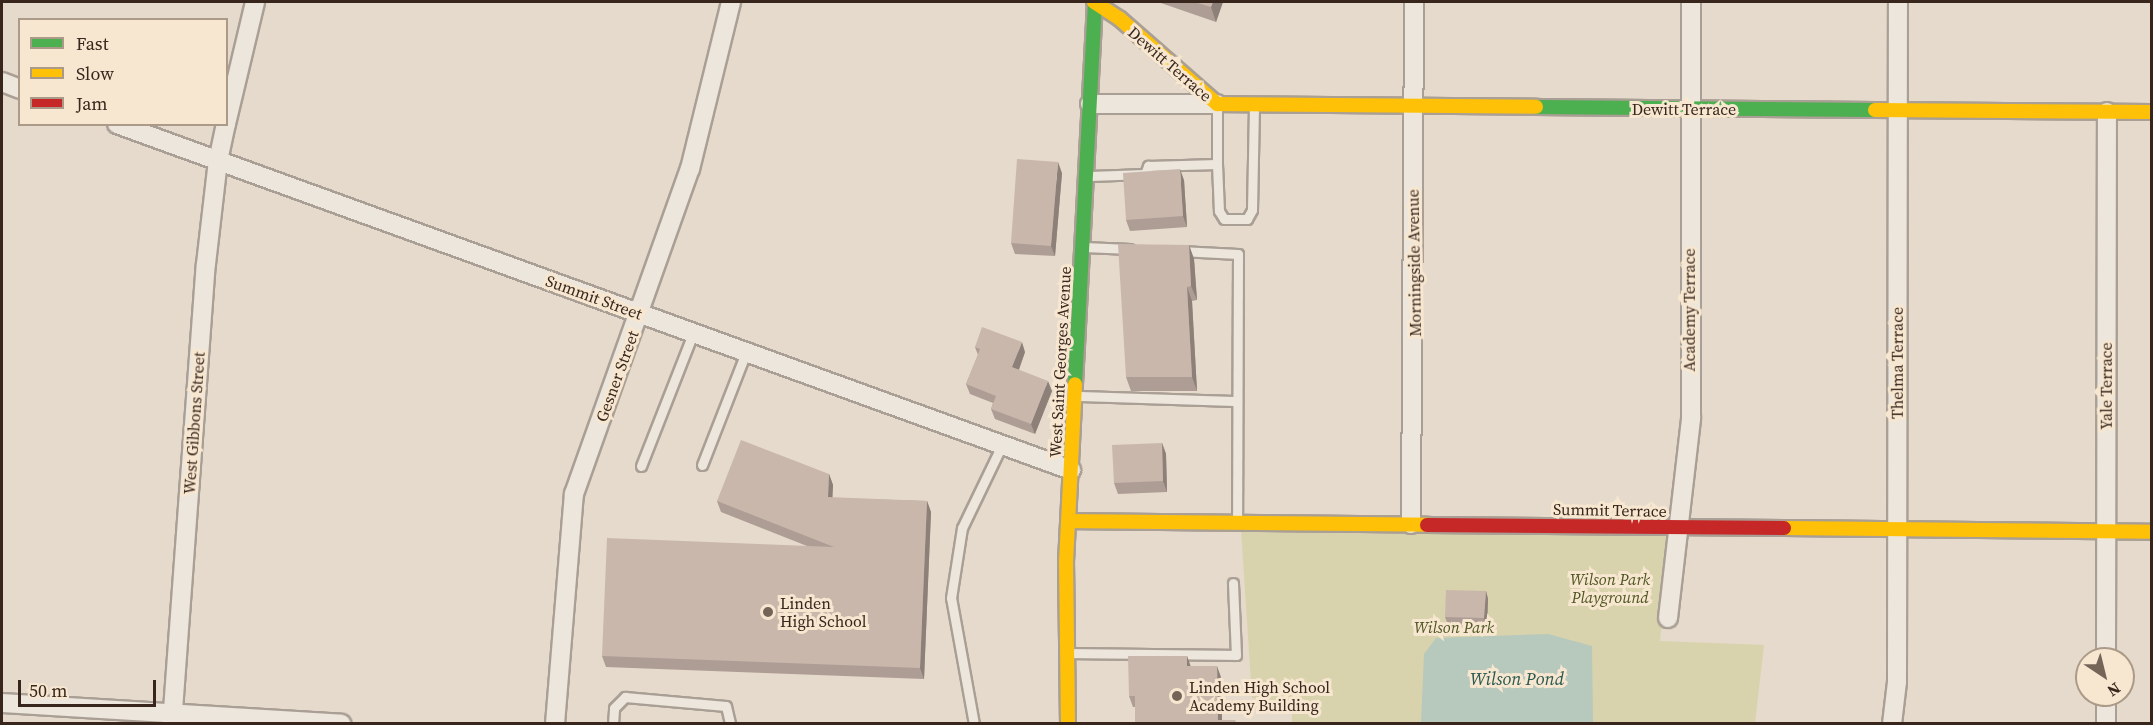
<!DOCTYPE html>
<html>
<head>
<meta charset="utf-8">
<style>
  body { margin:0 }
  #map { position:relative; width:2153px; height:725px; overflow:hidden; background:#e5dacb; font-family:"Source Serif 4",serif }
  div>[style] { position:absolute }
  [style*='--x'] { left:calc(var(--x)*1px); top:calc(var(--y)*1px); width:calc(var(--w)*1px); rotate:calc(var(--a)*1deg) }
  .green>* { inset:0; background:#d8d3ac }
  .water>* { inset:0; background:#b7c8bc }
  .roads { filter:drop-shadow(2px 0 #aa9f94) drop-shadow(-2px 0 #aa9f94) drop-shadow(0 2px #aa9f94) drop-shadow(0 -2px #aa9f94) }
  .lane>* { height:9px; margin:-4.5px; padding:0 4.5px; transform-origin:4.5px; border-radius:4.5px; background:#ece6dd }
  .street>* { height:18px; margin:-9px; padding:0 9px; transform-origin:9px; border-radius:9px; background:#ece6dd }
  .fast>* { height:14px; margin:-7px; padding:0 7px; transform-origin:7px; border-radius:7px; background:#4caf50 }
  .slow>* { height:14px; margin:-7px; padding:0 7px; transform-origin:7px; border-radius:7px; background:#ffc107 }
  .jam>* { height:14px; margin:-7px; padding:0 7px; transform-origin:7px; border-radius:7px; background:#c62828 }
  .wall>* { inset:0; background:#ad9d94 }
  .shaded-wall>* { inset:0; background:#8d8078 }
  .building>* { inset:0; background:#c9b7ac }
  .dots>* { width:16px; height:16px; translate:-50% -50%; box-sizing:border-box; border:3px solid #f7e7d0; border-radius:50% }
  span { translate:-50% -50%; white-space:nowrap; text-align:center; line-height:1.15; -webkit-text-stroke:6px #f7e7d0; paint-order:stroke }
  .street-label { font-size:16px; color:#38261c }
  .park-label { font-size:16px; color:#4f5622; font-style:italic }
  .poi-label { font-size:16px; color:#38261c }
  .left { translate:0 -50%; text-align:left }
  .water-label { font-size:18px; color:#2b5950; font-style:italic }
  .frame { position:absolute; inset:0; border:3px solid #38261c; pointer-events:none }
  .legend { position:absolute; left:18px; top:18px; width:210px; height:108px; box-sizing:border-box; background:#f7e7d0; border:2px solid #ab9a88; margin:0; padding:8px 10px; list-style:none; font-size:18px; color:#38261c }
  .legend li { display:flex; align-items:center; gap:12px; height:30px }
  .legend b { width:30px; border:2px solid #ab9a88 }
  .north { position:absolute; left:2075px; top:647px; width:60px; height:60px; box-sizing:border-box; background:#f7e7d0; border:2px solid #ab9a88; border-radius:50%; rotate:145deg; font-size:16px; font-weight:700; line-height:24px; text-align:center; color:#38261c }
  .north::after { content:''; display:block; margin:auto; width:21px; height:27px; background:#756559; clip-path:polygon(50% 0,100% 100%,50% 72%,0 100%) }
  .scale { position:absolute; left:18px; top:680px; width:138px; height:27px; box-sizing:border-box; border:3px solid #38261c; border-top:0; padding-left:8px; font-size:18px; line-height:21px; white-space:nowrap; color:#38261c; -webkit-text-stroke:4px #f7e7d0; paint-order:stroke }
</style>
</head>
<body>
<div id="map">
  <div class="green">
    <div style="clip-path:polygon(1241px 529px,1671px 531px,1660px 641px,1764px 645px,1755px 723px,1292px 723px,1292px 705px,1252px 698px)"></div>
  </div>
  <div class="water">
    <div style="clip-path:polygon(1548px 634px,1592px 646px,1593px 723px,1421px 723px,1424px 654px,1436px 638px)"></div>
  </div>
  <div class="roads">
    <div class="lane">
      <div style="--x:1217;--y:106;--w:58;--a:90"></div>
      <div style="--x:1090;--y:176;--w:55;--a:-2.1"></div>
      <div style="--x:1145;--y:174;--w:9;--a:-69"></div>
      <div style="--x:1148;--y:166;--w:69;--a:-1.7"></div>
      <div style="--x:1217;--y:164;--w:47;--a:87.6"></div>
      <div style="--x:1219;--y:211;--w:9;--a:58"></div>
      <div style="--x:1224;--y:219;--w:23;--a:0"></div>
      <div style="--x:1247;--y:219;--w:10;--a:-61"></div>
      <div style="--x:1252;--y:210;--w:102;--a:-88.9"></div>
      <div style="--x:1084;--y:247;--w:46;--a:2.5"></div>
      <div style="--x:1180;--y:251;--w:58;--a:3"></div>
      <div style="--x:1238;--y:254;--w:266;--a:90.2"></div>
      <div style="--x:1077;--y:396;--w:160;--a:1.8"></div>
      <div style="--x:702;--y:465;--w:121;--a:-68.7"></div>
      <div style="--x:641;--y:466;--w:143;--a:-68.6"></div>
      <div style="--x:1069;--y:653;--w:167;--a:0.7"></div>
      <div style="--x:1236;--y:655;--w:72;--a:-92.4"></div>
      <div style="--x:613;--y:724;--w:16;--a:-86"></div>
      <div style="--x:614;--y:708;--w:16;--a:-45"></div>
      <div style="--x:625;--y:697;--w:101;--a:5.1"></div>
      <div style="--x:726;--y:706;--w:18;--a:77"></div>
      <div style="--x:974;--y:724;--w:128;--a:-100.3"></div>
      <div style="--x:951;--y:598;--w:71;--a:-81.1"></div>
      <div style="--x:962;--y:528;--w:92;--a:-64.3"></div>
    </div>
    <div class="street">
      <div style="--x:2;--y:82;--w:19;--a:21"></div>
      <div style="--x:1090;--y:104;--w:127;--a:0"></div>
      <div style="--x:117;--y:124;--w:1015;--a:19.93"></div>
      <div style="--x:226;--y:124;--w:125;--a:-76.6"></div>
      <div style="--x:1411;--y:524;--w:522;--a:-89.67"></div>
      <div style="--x:1668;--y:618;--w:201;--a:-83.4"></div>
      <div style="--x:1691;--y:418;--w:416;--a:-90"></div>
      <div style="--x:2106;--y:659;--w:547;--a:-89.9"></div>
      <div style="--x:2;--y:703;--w:340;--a:3.5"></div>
      <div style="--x:172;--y:724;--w:461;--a:-85.8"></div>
      <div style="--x:206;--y:264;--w:104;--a:-83.4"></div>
      <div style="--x:218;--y:161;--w:38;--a:-78"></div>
      <div style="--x:555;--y:724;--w:231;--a:-85.3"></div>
      <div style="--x:574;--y:494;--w:345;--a:-70.4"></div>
      <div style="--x:690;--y:169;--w:172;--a:-76.2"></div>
      <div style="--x:1892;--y:724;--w:42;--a:-83.2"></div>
      <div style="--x:1897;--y:682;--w:680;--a:-89.92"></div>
      <div style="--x:2106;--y:724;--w:29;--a:-90"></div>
    </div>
    <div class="fast">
      <div style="--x:1536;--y:107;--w:339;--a:0.5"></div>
      <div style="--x:1075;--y:384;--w:383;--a:-87"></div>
    </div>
    <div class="slow">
      <div style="--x:1094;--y:2;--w:31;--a:33"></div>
      <div style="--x:1120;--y:19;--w:129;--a:41.2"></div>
      <div style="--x:1217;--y:104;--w:319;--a:0.5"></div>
      <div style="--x:1875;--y:110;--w:277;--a:0.4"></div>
      <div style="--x:1068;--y:521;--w:359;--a:0.6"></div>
      <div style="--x:1784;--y:528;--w:368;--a:0.6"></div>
      <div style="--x:1068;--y:724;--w:162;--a:-90.7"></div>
      <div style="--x:1066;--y:562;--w:178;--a:-87.1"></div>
    </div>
    <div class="jam">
      <div style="--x:1427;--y:525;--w:357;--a:0.5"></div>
    </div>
  </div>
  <div class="wall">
    <div style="clip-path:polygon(1158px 2px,1223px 2px,1216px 22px)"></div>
    <div style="clip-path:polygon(1062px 173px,1055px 256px,1015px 254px,1011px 243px)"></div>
    <div style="clip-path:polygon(1184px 180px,1187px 227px,1130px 231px,1126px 220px)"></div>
    <div style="clip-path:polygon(1189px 245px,1194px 259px,1197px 300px,1192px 301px,1197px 391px,1131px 391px,1126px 377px)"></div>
    <div style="clip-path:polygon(975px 347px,1025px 352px,1019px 370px,1052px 391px,1035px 434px,995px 419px,991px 409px,993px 403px,970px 394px,966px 384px,978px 355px)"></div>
    <div style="clip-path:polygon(1162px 443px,1166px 454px,1167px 492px,1118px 494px,1114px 483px)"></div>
    <div style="clip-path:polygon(829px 474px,833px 485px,832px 498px,927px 501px,931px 512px,924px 679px,606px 667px,602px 656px,807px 546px,721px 512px,717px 501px)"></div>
    <div style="clip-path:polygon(1486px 591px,1488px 599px,1487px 626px,1448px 625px,1445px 617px)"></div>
    <div style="clip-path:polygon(1187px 656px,1190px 666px,1221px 677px,1222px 720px,1235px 720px,1236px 723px,1135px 723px,1135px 707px,1133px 707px,1129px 696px)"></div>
  </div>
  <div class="shaded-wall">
    <div style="clip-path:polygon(1213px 2px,1223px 2px,1216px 22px,1211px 7px)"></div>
    <div style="clip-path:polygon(1058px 162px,1062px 173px,1055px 256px,1051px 246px)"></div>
    <div style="clip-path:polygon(1180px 169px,1184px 180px,1187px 227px,1183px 216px)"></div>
    <div style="clip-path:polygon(1189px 245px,1194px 259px,1197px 300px,1191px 286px)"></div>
    <div style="clip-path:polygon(1187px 287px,1192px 301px,1197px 391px,1192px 377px)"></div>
    <div style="clip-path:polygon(1022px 342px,1025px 352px,1016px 377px,1012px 367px)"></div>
    <div style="clip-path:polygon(1048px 381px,1052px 391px,1035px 434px,1031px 424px)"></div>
    <div style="clip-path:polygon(1162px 443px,1166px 454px,1167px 492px,1163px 481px)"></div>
    <div style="clip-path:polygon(829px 474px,833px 485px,832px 508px,828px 497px)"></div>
    <div style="clip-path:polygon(927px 501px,931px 512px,924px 679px,920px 668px)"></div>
    <div style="clip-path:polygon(1486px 591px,1488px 599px,1487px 626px,1484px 618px)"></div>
    <div style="clip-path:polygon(1187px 656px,1191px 667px,1187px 666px)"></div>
    <div style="clip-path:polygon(1217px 666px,1221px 677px,1222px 723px,1218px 720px)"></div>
  </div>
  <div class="building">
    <div style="clip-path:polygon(1194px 2px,1213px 2px,1211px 7px)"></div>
    <div style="clip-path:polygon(1017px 159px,1058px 162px,1051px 246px,1011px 243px)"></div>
    <div style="clip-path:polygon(1180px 169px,1183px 216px,1126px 220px,1123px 173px)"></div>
    <div style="clip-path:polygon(1118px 244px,1189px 245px,1191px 286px,1187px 287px,1192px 377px,1126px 377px)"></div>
    <div style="clip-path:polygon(982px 327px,1022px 342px,1012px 367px,1048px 381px,1031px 424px,991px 409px,996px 396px,966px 384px,980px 349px,975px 347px)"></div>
    <div style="clip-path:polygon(741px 440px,829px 474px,828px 497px,927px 501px,920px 668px,602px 656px,607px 538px,834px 547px,717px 501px)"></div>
    <div style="clip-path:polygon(1162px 443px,1163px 481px,1114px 483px,1112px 445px)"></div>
    <div style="clip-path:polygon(1446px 590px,1486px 591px,1484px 618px,1445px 617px)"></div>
    <div style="clip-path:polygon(1128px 656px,1187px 656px,1187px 666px,1217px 666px,1218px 720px,1235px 720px,1235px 723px,1135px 723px,1135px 696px,1129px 696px)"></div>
  </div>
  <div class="dots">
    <div style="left:768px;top:612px;background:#756559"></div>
    <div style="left:1177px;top:696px;background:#756559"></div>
  </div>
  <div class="street-label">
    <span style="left:1170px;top:64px;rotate:41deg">Dewitt Terrace</span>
    <span style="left:1684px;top:109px">Dewitt Terrace</span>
    <span style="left:1414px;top:263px;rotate:-91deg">Morningside Avenue</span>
    <span style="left:594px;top:297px;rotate:20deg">Summit Street</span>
    <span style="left:1689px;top:310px;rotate:-90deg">Academy Terrace</span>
    <span style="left:1060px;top:362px;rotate:-87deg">West Saint Georges Avenue</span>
    <span style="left:1897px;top:363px;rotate:-90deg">Thelma Terrace</span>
    <span style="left:617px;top:376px;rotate:-70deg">Gesner Street</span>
    <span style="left:2106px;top:386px;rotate:-90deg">Yale Terrace</span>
    <span style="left:194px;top:423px;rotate:-86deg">West Gibbons Street</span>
    <span style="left:1610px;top:510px;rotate:1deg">Summit Terrace</span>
  </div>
  <div class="park-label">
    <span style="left:1610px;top:588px">Wilson Park<br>Playground</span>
    <span style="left:1454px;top:627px">Wilson Park</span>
  </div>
  <div class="poi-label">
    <span class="left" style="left:780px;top:612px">Linden<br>High School</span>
    <span class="left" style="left:1189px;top:696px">Linden High School<br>Academy Building</span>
  </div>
  <div class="water-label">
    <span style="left:1517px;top:679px">Wilson Pond</span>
  </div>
  <div class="frame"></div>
  <ul class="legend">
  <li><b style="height:8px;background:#4caf50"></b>Fast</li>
  <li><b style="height:8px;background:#ffc107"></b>Slow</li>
  <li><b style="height:8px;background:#c62828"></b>Jam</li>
  </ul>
  <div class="north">N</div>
  <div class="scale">50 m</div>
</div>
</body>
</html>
